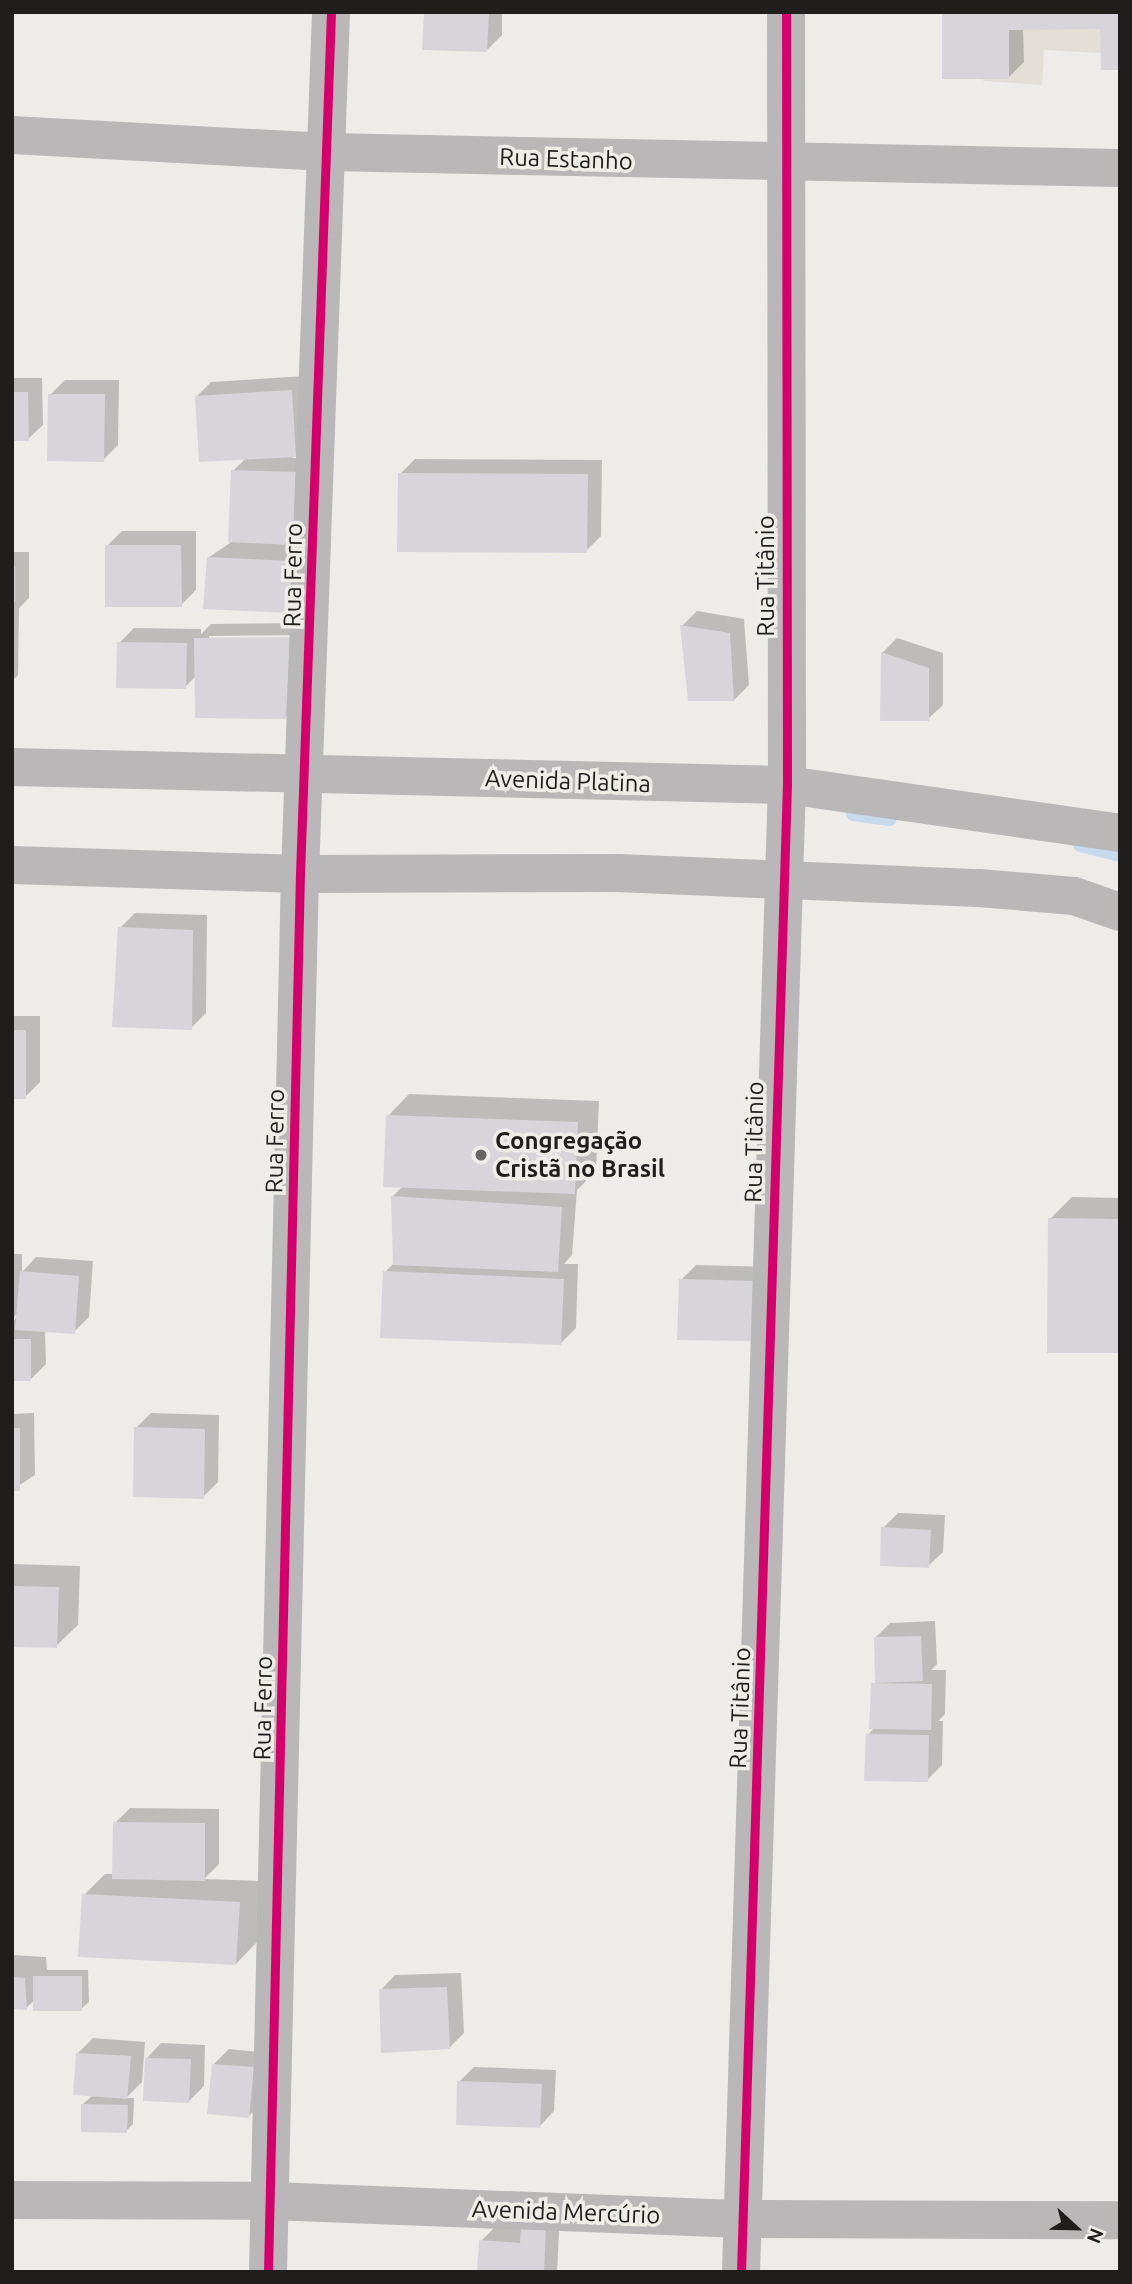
<!DOCTYPE html>
<html>
<head>
<meta charset="utf-8">
<style>
  body { margin:0 }
  #map { position:relative; width:1132px; height:2284px; overflow:hidden; background:#edece9; font-family:Ubuntu,sans-serif }
  div>[style] { position:absolute }
  [style*='--x'] { left:calc(var(--x)*1px); top:calc(var(--y)*1px); width:calc(var(--w)*1px); rotate:calc(var(--a)*1deg) }
  .built>* { inset:0; background:#e3dfd7 }
  .shadow>* { inset:0; background:#0003 }
  .stream>* { height:14px; margin:-7px; padding:0 7px; transform-origin:7px; border-radius:7px; background:#c8daed }
  .building>* { inset:0; background:#d7d5da }
  .minor>* { height:38px; margin:-19px; padding:0 19px; transform-origin:19px; border-radius:19px; background:#b9b7b7 }
  .cycleway>* { height:9px; margin:-4.5px; padding:0 4.5px; transform-origin:4.5px; border-radius:4.5px; background:#d6006c }
  .dots>* { width:19px; height:19px; translate:-50% -50%; box-sizing:border-box; border:4px solid #efede7; border-radius:50% }
  span { translate:-50% -50%; white-space:nowrap; text-align:center; line-height:1.15; -webkit-text-stroke:7px #efede7; paint-order:stroke }
  .street-label { font-size:24px; color:#1f1e1c }
  .poi-label { font-size:24px; color:#1f1e1c; font-weight:700 }
  .left { translate:0 -50%; text-align:left }
  .frame { position:absolute; inset:0; border:14px solid #1f1e1c; pointer-events:none }
  .north { position:absolute; left:1041px; top:2193px; width:70px; height:70px; -webkit-text-stroke:5px #efede7; paint-order:stroke; rotate:112deg; font-size:19px; font-weight:700; line-height:28px; text-align:center; color:#1f1e1c }
  .north::after { content:''; display:block; margin:auto; width:24px; height:32px; background:#1f1e1c; clip-path:polygon(50% 0,100% 100%,50% 72%,0 100%) }
</style>
</head>
<body>
<div id="map">
  <div class="built">
    <div style="clip-path:polygon(987px 12px,1120px 12px,1120px 54px,1044px 50px,1042px 85px,983px 81px)"></div>
  </div>
  <div class="shadow">
    <div style="clip-path:polygon(425px 12px,502px 12px,502px 35px,487px 50px)"></div>
    <div style="clip-path:polygon(944px 12px,1102px 27px,1023px 28px,1024px 62px,1009px 77px)"></div>
    <div style="clip-path:polygon(306px 376px,310px 440px,292px 458px,313px 458px,309px 528px,292px 546px,306px 547px,303px 596px,288px 611px,208px 558px,230px 543px,233px 471px,246px 458px,196px 397px,211px 382px)"></div>
    <div style="clip-path:polygon(12px 378px,42px 378px,43px 425px,28px 439px,12px 440px)"></div>
    <div style="clip-path:polygon(65px 380px,119px 380px,118px 445px,103px 460px,50px 395px)"></div>
    <div style="clip-path:polygon(415px 459px,602px 460px,601px 536px,586px 551px,400px 474px)"></div>
    <div style="clip-path:polygon(122px 531px,196px 531px,196px 590px,181px 605px,107px 546px)"></div>
    <div style="clip-path:polygon(12px 552px,29px 552px,29px 598px,19px 608px,18px 675px,12px 681px)"></div>
    <div style="clip-path:polygon(697px 611px,744px 619px,749px 685px,734px 700px,682px 626px)"></div>
    <div style="clip-path:polygon(evenodd,304px 623px,300px 702px,286px 717px,196px 676px,185px 687px,119px 643px,134px 628px,201px 629px,201px 634px,211px 624px,304px 623px,299px 635px,299px 639px,209px 639px,209px 636px,299px 635px)"></div>
    <div style="clip-path:polygon(897px 638px,943px 653px,943px 705px,928px 719px,882px 653px)"></div>
    <div style="clip-path:polygon(135px 913px,207px 915px,206px 1013px,191px 1028px,120px 928px)"></div>
    <div style="clip-path:polygon(12px 1016px,40px 1016px,40px 1082px,25px 1097px,12px 1097px)"></div>
    <div style="clip-path:polygon(409px 1094px,599px 1101px,596px 1171px,577px 1190px,572px 1255px,564px 1264px,578px 1264px,576px 1328px,561px 1343px,385px 1272px,395px 1262px,393px 1196px,403px 1186px,388px 1116px)"></div>
    <div style="clip-path:polygon(1072px 1197px,1120px 1198px,1120px 1352px,1050px 1219px)"></div>
    <div style="clip-path:polygon(12px 1254px,22px 1254px,22px 1272px,36px 1257px,93px 1261px,89px 1317px,74px 1332px,45px 1330px,46px 1364px,31px 1379px,12px 1379px,12px 1325px,18px 1313px,12px 1319px)"></div>
    <div style="clip-path:polygon(696px 1265px,773px 1267px,771px 1325px,681px 1280px)"></div>
    <div style="clip-path:polygon(34px 1413px,35px 1475px,12px 1490px,12px 1414px)"></div>
    <div style="clip-path:polygon(151px 1413px,219px 1415px,218px 1482px,203px 1497px,136px 1428px)"></div>
    <div style="clip-path:polygon(898px 1513px,945px 1515px,943px 1552px,928px 1566px,883px 1528px)"></div>
    <div style="clip-path:polygon(12px 1564px,80px 1566px,78px 1625px,56px 1646px,12px 1645px)"></div>
    <div style="clip-path:polygon(935px 1621px,937px 1664px,931px 1670px,946px 1670px,945px 1714px,938px 1721px,943px 1721px,942px 1765px,927px 1780px,868px 1735px,875px 1727px,875px 1638px,890px 1623px)"></div>
    <div style="clip-path:polygon(130px 1808px,219px 1809px,219px 1864px,204px 1879px,261px 1881px,257px 1942px,236px 1964px,84px 1895px,105px 1874px,114px 1874px,115px 1823px)"></div>
    <div style="clip-path:polygon(12px 1955px,46px 1957px,47px 1970px,88px 1970px,89px 2002px,81px 2009px,35px 2000px,26px 2008px,12px 2007px)"></div>
    <div style="clip-path:polygon(461px 1973px,464px 2033px,449px 2048px,381px 1990px,395px 1975px)"></div>
    <div style="clip-path:polygon(93px 2038px,145px 2042px,142px 2082px,126px 2098px,134px 2098px,133px 2124px,126px 2131px,83px 2104px,93px 2095px,78px 2053px)"></div>
    <div style="clip-path:polygon(161px 2043px,205px 2045px,204px 2086px,189px 2101px,146px 2059px)"></div>
    <div style="clip-path:polygon(229px 2049px,268px 2053px,263px 2101px,249px 2116px,214px 2064px)"></div>
    <div style="clip-path:polygon(474px 2067px,556px 2070px,554px 2111px,540px 2126px,459px 2082px)"></div>
    <div style="clip-path:polygon(560px 2213px,557px 2272px,479px 2272px,481px 2241px,496px 2226px)"></div>
  </div>
  <div class="stream">
    <div style="--x:853;--y:814;--w:37;--a:8"></div>
    <div style="--x:1080;--y:845;--w:41;--a:14"></div>
  </div>
  <div class="building">
    <div style="clip-path:polygon(424px 12px,489px 12px,487px 52px,422px 50px)"></div>
    <div style="clip-path:polygon(942px 12px,1120px 12px,1120px 70px,1101px 70px,1100px 29px,1009px 30px,1009px 79px,942px 79px)"></div>
    <div style="clip-path:polygon(292px 390px,296px 457px,199px 462px,195px 396px)"></div>
    <div style="clip-path:polygon(12px 392px,28px 392px,29px 441px,12px 441px)"></div>
    <div style="clip-path:polygon(48px 394px,105px 394px,104px 462px,47px 461px)"></div>
    <div style="clip-path:polygon(231px 470px,299px 472px,295px 545px,228px 542px)"></div>
    <div style="clip-path:polygon(398px 473px,588px 474px,587px 553px,397px 552px)"></div>
    <div style="clip-path:polygon(105px 545px,181px 545px,182px 607px,105px 607px)"></div>
    <div style="clip-path:polygon(207px 557px,292px 561px,289px 613px,203px 609px)"></div>
    <div style="clip-path:polygon(12px 566px,15px 566px,15px 602px,12px 602px)"></div>
    <div style="clip-path:polygon(680px 625px,730px 633px,734px 701px,688px 701px)"></div>
    <div style="clip-path:polygon(290px 637px,286px 719px,195px 718px,194px 638px)"></div>
    <div style="clip-path:polygon(117px 642px,187px 643px,186px 689px,116px 688px)"></div>
    <div style="clip-path:polygon(881px 652px,929px 668px,929px 721px,880px 721px)"></div>
    <div style="clip-path:polygon(118px 927px,193px 930px,192px 1030px,112px 1027px)"></div>
    <div style="clip-path:polygon(12px 1030px,26px 1030px,26px 1099px,12px 1099px)"></div>
    <div style="clip-path:polygon(386px 1115px,578px 1122px,575px 1194px,383px 1187px)"></div>
    <div style="clip-path:polygon(391px 1196px,562px 1207px,558px 1272px,393px 1265px)"></div>
    <div style="clip-path:polygon(1048px 1218px,1120px 1219px,1120px 1353px,1047px 1353px)"></div>
    <div style="clip-path:polygon(20px 1271px,79px 1276px,75px 1334px,15px 1330px)"></div>
    <div style="clip-path:polygon(383px 1271px,564px 1279px,561px 1345px,380px 1338px)"></div>
    <div style="clip-path:polygon(679px 1279px,758px 1281px,757px 1341px,677px 1340px)"></div>
    <div style="clip-path:polygon(12px 1339px,31px 1339px,31px 1381px,12px 1381px)"></div>
    <div style="clip-path:polygon(134px 1427px,205px 1429px,204px 1499px,133px 1497px)"></div>
    <div style="clip-path:polygon(12px 1428px,20px 1428px,20px 1491px,12px 1491px)"></div>
    <div style="clip-path:polygon(881px 1527px,931px 1530px,929px 1568px,880px 1566px)"></div>
    <div style="clip-path:polygon(12px 1586px,59px 1587px,57px 1648px,12px 1647px)"></div>
    <div style="clip-path:polygon(921px 1636px,923px 1681px,875px 1683px,874px 1637px)"></div>
    <div style="clip-path:polygon(871px 1683px,932px 1684px,931px 1730px,869px 1729px)"></div>
    <div style="clip-path:polygon(866px 1734px,929px 1735px,928px 1782px,864px 1781px)"></div>
    <div style="clip-path:polygon(113px 1822px,205px 1823px,205px 1881px,112px 1879px)"></div>
    <div style="clip-path:polygon(82px 1894px,240px 1902px,236px 1965px,78px 1957px)"></div>
    <div style="clip-path:polygon(33px 1976px,82px 1976px,82px 2011px,33px 2011px)"></div>
    <div style="clip-path:polygon(12px 1977px,25px 1978px,27px 2010px,12px 2009px)"></div>
    <div style="clip-path:polygon(447px 1987px,450px 2049px,381px 2053px,379px 1989px)"></div>
    <div style="clip-path:polygon(76px 2053px,131px 2056px,127px 2099px,73px 2095px)"></div>
    <div style="clip-path:polygon(145px 2058px,191px 2059px,189px 2103px,143px 2101px)"></div>
    <div style="clip-path:polygon(212px 2064px,254px 2067px,249px 2118px,207px 2114px)"></div>
    <div style="clip-path:polygon(457px 2081px,542px 2084px,540px 2128px,456px 2125px)"></div>
    <div style="clip-path:polygon(81px 2104px,128px 2105px,127px 2133px,81px 2132px)"></div>
    <div style="clip-path:polygon(521px 2226px,546px 2228px,544px 2272px,477px 2272px,479px 2240px,520px 2243px)"></div>
  </div>
  <div class="minor">
    <div style="--x:12;--y:135;--w:316;--a:3.1"></div>
    <div style="--x:328;--y:152;--w:792;--a:1.16"></div>
    <div style="--x:12;--y:767;--w:775;--a:1.33"></div>
    <div style="--x:787;--y:785;--w:336;--a:8.2"></div>
    <div style="--x:12;--y:865;--w:288;--a:1.8"></div>
    <div style="--x:300;--y:874;--w:318;--a:-0.2"></div>
    <div style="--x:618;--y:873;--w:361;--a:2.4"></div>
    <div style="--x:979;--y:888;--w:95;--a:4.8"></div>
    <div style="--x:1074;--y:896;--w:49;--a:19.2"></div>
    <div style="--x:12;--y:2200;--w:259;--a:0.2"></div>
    <div style="--x:271;--y:2201;--w:472;--a:2.2"></div>
    <div style="--x:743;--y:2219;--w:377;--a:0.2"></div>
    <div style="--x:268;--y:2272;--w:1398;--a:-88.69"></div>
    <div style="--x:300;--y:874;--w:863;--a:-87.94"></div>
    <div style="--x:741;--y:2272;--w:1488;--a:-88.23"></div>
    <div style="--x:787;--y:785;--w:773;--a:-90.07"></div>
  </div>
  <div class="cycleway">
    <div style="--x:268;--y:2272;--w:1398;--a:-88.69"></div>
    <div style="--x:300;--y:874;--w:863;--a:-87.94"></div>
    <div style="--x:741;--y:2272;--w:1488;--a:-88.23"></div>
    <div style="--x:787;--y:785;--w:773;--a:-90.07"></div>
  </div>
  <div class="dots">
    <div style="left:481px;top:1155px;background:#676664"></div>
  </div>
  <div class="street-label">
    <span style="left:566px;top:159px;rotate:2deg">Rua Estanho</span>
    <span style="left:293px;top:575px;rotate:-89deg">Rua Ferro</span>
    <span style="left:766px;top:576px;rotate:-90deg">Rua Titânio</span>
    <span style="left:568px;top:781px;rotate:2deg">Avenida Platina</span>
    <span style="left:275px;top:1141px;rotate:-89deg">Rua Ferro</span>
    <span style="left:754px;top:1142px;rotate:-89deg">Rua Titânio</span>
    <span style="left:263px;top:1708px;rotate:-89deg">Rua Ferro</span>
    <span style="left:740px;top:1708px;rotate:-88deg">Rua Titânio</span>
    <span style="left:566px;top:2212px;rotate:2deg">Avenida Mercúrio</span>
  </div>
  <div class="poi-label">
    <span class="left" style="left:495px;top:1155px">Congregação<br>Cristã no Brasil</span>
  </div>
  <div class="frame"></div>
  <div class="north">N</div>
</div>
</body>
</html>
